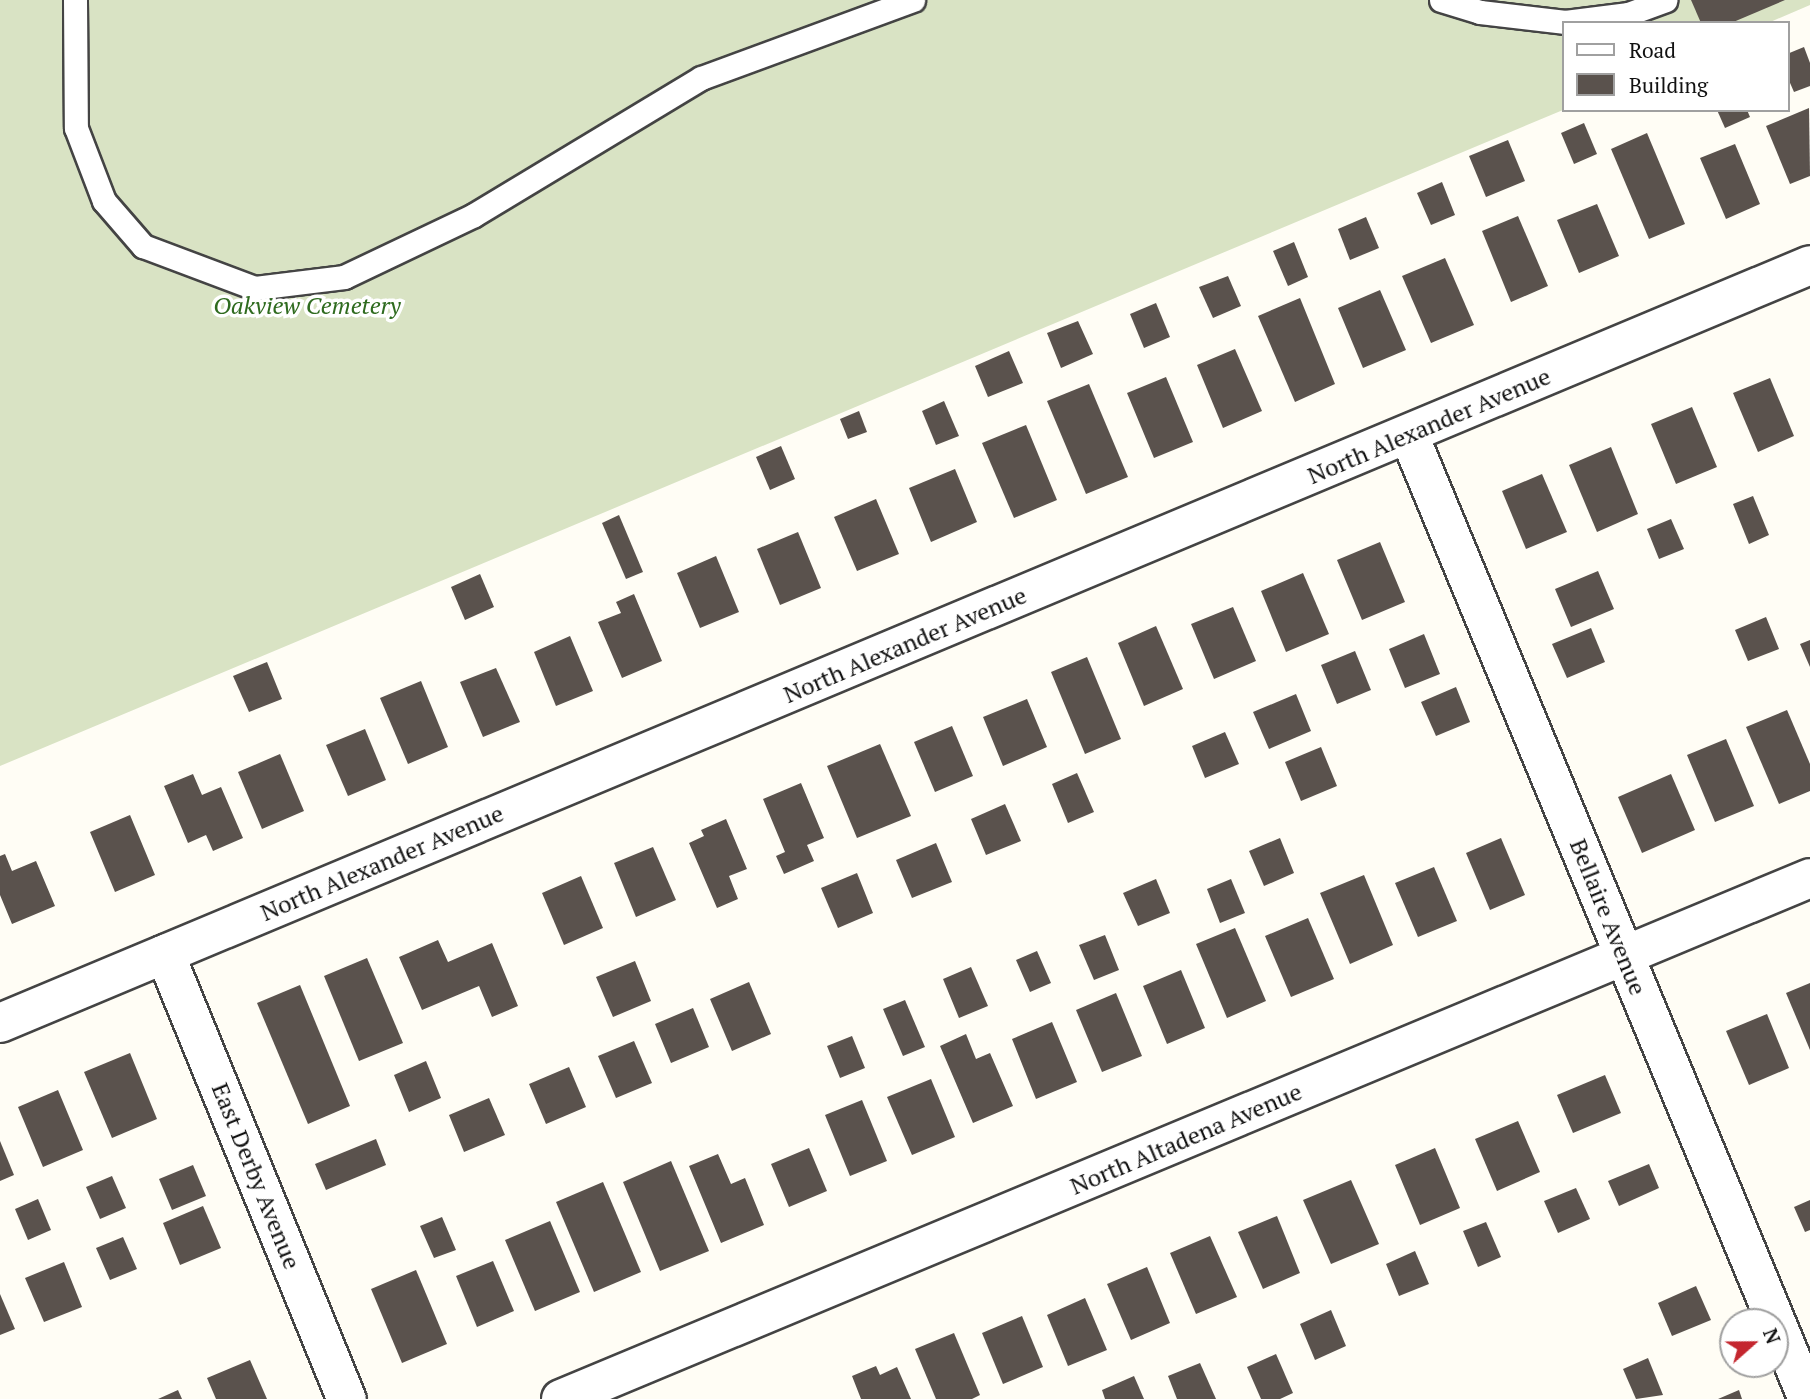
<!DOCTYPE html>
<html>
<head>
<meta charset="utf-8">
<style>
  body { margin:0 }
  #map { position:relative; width:1810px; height:1399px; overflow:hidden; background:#fffdf5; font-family:"PT Serif",serif }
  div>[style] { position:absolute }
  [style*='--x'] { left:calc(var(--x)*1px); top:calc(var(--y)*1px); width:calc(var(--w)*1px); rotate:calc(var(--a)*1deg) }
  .cemetery>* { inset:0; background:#d9e3c4 }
  .building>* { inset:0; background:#5a524d }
  .roads { filter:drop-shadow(2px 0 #444) drop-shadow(-2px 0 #444) drop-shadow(0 2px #444) drop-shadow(0 -2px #444) }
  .lane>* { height:23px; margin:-11.5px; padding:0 11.5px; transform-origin:11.5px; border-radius:11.5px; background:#fff }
  .street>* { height:38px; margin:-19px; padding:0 19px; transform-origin:19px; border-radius:19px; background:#fff }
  span { translate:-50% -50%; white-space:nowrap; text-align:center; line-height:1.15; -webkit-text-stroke:7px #fff; paint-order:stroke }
  .park-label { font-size:24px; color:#2f6b1f; font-style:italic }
  .street-label { font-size:24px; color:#111 }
  .legend { position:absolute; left:1562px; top:21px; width:228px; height:91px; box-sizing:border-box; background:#fff; border:2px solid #a0a0a0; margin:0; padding:9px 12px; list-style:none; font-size:21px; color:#111 }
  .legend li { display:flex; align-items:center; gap:14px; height:35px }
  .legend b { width:35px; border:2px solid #a0a0a0 }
  .north { position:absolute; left:1719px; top:1308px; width:70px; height:70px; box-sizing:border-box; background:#fff; border:2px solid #a0a0a0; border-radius:50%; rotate:69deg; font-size:19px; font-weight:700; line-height:28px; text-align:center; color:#111 }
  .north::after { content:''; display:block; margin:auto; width:24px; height:32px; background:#c4262e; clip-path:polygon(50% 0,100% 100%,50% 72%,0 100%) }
</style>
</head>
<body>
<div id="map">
  <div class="cemetery">
    <div style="clip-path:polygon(0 0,1810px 0,1810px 5px,1768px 23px,1563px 23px,1563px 110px,0 766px)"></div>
  </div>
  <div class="building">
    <div style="clip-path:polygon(1691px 0,1785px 0,1731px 23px,1701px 23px)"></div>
    <div style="clip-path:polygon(1804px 47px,1810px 63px,1810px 86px,1794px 92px,1787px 76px,1787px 54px)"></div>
    <div style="clip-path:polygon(1809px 108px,1810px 176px,1790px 184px,1766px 126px)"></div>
    <div style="clip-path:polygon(1717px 110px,1747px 110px,1750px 117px,1725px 128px)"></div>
    <div style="clip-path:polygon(1584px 123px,1597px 154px,1574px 164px,1561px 133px)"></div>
    <div style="clip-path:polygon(1647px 133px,1685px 224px,1649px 239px,1611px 149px)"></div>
    <div style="clip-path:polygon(1508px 140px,1525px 181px,1486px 197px,1469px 156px)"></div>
    <div style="clip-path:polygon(1735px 144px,1760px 204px,1726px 219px,1700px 158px)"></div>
    <div style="clip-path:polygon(1442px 182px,1455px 215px,1431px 225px,1417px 193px)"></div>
    <div style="clip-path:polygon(1597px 204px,1619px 256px,1579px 273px,1557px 220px)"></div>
    <div style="clip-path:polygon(1518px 216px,1548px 286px,1511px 302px,1482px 231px)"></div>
    <div style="clip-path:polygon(1366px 217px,1379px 248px,1350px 260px,1338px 229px)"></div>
    <div style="clip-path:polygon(1294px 242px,1308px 277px,1288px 286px,1273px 251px)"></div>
    <div style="clip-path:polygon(1445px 258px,1474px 325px,1431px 343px,1402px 276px)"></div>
    <div style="clip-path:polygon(1228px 276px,1241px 306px,1213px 318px,1199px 287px)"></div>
    <div style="clip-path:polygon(1380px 290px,1406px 350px,1363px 368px,1338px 308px)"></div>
    <div style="clip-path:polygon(1300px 298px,1335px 384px,1295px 402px,1258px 316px)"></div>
    <div style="clip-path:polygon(1156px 303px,1170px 337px,1144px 348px,1130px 314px)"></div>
    <div style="clip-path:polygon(1078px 321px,1093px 354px,1061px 368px,1047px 333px)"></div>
    <div style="clip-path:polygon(1235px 349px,1262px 411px,1223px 428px,1197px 365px)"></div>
    <div style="clip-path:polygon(1009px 351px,1023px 383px,988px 397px,975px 366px)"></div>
    <div style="clip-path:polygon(1166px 377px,1193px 442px,1154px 458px,1127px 393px)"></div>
    <div style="clip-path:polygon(1770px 378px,1794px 436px,1758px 452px,1733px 393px)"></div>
    <div style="clip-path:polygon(1089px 384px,1128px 477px,1086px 494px,1047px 401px)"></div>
    <div style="clip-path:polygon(944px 401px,959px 436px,936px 445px,922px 411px)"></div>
    <div style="clip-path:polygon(1692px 407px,1717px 467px,1676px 484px,1651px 424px)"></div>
    <div style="clip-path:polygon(859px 411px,867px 432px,848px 439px,840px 419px)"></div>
    <div style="clip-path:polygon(1026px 425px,1057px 500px,1014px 518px,982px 443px)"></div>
    <div style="clip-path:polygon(781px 446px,795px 479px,770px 490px,756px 457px)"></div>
    <div style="clip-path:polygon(1611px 447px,1638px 514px,1597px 532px,1569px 465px)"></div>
    <div style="clip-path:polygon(955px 469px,977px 522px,931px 542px,909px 488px)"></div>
    <div style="clip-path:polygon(1542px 474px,1567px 532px,1526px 549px,1502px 491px)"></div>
    <div style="clip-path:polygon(1753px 496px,1769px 535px,1749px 544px,1733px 504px)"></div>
    <div style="clip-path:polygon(876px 499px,899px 554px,857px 571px,834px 517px)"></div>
    <div style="clip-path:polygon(619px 515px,643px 572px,626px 579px,602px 523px)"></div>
    <div style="clip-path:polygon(1671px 519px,1684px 549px,1659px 559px,1647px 529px)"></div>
    <div style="clip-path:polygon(798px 532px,821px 588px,780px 605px,757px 549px)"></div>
    <div style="clip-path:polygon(1380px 542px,1405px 602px,1362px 620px,1337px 560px)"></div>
    <div style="clip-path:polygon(716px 556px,739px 612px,700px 628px,677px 573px)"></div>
    <div style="clip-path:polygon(1598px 571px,1614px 609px,1571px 627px,1555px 589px)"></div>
    <div style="clip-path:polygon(1303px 573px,1329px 634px,1286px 652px,1261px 591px)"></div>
    <div style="clip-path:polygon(480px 574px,494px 607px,465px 620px,451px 587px)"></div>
    <div style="clip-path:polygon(634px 594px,662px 661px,622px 678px,598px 622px,621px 613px,616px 602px)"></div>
    <div style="clip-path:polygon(1233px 607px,1256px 661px,1214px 679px,1191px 624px)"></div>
    <div style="clip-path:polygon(1766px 617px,1779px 649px,1748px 661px,1735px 630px)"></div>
    <div style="clip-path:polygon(1156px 626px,1183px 689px,1144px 706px,1118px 643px)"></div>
    <div style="clip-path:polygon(1591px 628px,1605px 662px,1567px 678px,1552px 644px)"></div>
    <div style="clip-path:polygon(1424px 634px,1440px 674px,1405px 688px,1389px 649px)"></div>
    <div style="clip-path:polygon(570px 636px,593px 691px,556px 706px,534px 652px)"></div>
    <div style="clip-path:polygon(1810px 640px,1810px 667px,1800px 644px)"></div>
    <div style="clip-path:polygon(1355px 651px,1371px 690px,1337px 704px,1321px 665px)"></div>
    <div style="clip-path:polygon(1087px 657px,1121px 739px,1085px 754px,1051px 672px)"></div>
    <div style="clip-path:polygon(267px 662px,282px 699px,249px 712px,233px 676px)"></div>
    <div style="clip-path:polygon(496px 668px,520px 722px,483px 737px,460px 682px)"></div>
    <div style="clip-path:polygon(421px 681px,448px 747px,408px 764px,380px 698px)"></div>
    <div style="clip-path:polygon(1456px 687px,1470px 722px,1436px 736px,1421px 702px)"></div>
    <div style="clip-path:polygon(1296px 694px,1311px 731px,1269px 749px,1253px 712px)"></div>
    <div style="clip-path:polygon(1027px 699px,1047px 747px,1003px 766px,983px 717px)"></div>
    <div style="clip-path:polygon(1787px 710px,1810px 764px,1810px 791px,1779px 804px,1746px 727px)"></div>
    <div style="clip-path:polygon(952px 726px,973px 776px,935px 792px,914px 742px)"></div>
    <div style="clip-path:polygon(365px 729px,386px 780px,348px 796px,326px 745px)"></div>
    <div style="clip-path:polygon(1225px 732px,1239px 764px,1205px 778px,1192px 746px)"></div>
    <div style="clip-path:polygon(1726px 739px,1754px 806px,1715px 822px,1687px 755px)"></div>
    <div style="clip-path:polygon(880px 744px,911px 816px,857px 838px,827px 766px)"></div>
    <div style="clip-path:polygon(1321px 747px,1337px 786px,1301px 801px,1285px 762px)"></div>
    <div style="clip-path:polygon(280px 754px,304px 811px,262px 829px,238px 772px)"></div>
    <div style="clip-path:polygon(1077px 773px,1094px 812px,1068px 823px,1052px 784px)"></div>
    <div style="clip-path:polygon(193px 774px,202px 795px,221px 787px,243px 838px,213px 851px,206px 835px,188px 843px,164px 786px)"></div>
    <div style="clip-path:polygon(1671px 774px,1695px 830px,1642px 853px,1618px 797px)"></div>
    <div style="clip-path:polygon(801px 783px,824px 838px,807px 845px,814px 861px,784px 874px,776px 856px,785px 852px,763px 799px)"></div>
    <div style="clip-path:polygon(1005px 804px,1021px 841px,986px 855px,971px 819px)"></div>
    <div style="clip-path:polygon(130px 815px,155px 875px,115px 892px,90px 832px)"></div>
    <div style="clip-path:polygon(726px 819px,747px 869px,729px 876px,738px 899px,717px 908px,689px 843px,704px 836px,701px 830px)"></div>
    <div style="clip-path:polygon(1280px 838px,1294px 873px,1264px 886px,1249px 851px)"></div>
    <div style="clip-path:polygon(1501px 838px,1525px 895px,1490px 910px,1466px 853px)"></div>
    <div style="clip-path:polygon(936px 843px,952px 882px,912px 898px,896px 860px)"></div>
    <div style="clip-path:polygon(653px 847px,676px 900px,636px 917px,614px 863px)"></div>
    <div style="clip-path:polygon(5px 854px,12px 871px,36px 861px,55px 906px,12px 924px,0 895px,0 856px)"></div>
    <div style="clip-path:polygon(1434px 867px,1457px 921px,1418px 937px,1395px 883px)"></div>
    <div style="clip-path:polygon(857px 873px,873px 913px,838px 928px,821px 888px)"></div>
    <div style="clip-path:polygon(1364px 875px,1393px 945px,1350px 964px,1320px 893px)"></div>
    <div style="clip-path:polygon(581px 876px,603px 928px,564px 945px,542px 893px)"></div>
    <div style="clip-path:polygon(1156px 879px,1170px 913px,1138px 926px,1123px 893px)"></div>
    <div style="clip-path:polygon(1231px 879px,1245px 913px,1220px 923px,1207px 889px)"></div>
    <div style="clip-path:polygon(1308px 918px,1334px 979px,1291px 997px,1265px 936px)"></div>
    <div style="clip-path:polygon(1235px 928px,1266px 1001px,1227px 1018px,1196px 944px)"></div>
    <div style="clip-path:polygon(1105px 935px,1119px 970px,1094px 980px,1079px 945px)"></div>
    <div style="clip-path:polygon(438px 940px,448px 962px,492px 943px,518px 1006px,492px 1017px,479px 986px,422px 1010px,399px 957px)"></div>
    <div style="clip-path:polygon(1037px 951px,1051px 983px,1030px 992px,1016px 960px)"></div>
    <div style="clip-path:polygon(367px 958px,403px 1043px,359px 1061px,324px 976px)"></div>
    <div style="clip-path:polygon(635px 961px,651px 1001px,613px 1017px,596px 977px)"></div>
    <div style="clip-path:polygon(971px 967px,988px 1006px,959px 1018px,943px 979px)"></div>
    <div style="clip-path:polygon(1181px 970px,1205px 1028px,1167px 1044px,1143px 986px)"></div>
    <div style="clip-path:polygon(749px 982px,771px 1034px,732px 1051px,710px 999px)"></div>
    <div style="clip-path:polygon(1810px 983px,1810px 1050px,1786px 993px)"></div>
    <div style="clip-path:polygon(300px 985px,350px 1106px,308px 1124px,257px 1003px)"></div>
    <div style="clip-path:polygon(1116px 993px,1142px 1056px,1102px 1072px,1076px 1010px)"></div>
    <div style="clip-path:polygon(905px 1000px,925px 1047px,903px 1056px,883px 1009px)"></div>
    <div style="clip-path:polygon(693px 1008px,709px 1047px,671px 1063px,655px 1024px)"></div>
    <div style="clip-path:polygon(1767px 1014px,1789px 1068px,1749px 1085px,1726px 1031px)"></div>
    <div style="clip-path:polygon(1052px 1022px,1077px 1082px,1036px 1099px,1012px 1039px)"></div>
    <div style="clip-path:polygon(966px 1034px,976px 1059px,990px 1053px,1013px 1106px,973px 1123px,940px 1046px)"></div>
    <div style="clip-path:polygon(852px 1036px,865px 1068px,840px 1078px,827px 1046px)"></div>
    <div style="clip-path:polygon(634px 1041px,652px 1083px,616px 1098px,598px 1056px)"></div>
    <div style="clip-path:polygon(130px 1053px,157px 1119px,112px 1138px,84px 1072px)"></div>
    <div style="clip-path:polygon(426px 1061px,441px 1098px,409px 1112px,394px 1075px)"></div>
    <div style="clip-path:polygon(569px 1067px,586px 1107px,546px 1124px,529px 1084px)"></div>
    <div style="clip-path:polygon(1605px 1075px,1621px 1113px,1573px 1133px,1557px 1095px)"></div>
    <div style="clip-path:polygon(931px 1079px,955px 1137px,912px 1155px,887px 1097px)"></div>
    <div style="clip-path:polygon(58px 1090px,83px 1150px,43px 1167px,18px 1107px)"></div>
    <div style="clip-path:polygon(489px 1098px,505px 1135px,464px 1152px,449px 1115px)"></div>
    <div style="clip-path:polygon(862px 1100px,887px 1161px,850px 1176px,825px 1115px)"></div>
    <div style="clip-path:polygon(1518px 1121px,1540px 1172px,1497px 1191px,1475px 1139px)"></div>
    <div style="clip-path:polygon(376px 1139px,386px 1165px,326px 1190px,315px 1164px)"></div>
    <div style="clip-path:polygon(0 1141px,14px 1175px,0 1181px)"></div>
    <div style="clip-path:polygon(809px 1148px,827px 1191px,789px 1207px,771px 1164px)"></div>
    <div style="clip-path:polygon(1435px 1148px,1460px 1208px,1420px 1225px,1395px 1165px)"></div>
    <div style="clip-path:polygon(718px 1154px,731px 1184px,745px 1178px,764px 1225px,721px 1243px,689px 1166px)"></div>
    <div style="clip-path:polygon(671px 1161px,709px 1251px,660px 1271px,623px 1182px)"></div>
    <div style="clip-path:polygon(1649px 1164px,1659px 1188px,1619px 1206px,1608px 1181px)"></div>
    <div style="clip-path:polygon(193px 1165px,206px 1196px,172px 1210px,159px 1179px)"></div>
    <div style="clip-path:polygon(112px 1176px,126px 1208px,100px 1219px,86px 1187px)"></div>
    <div style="clip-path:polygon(1351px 1180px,1379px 1244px,1331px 1264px,1303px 1200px)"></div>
    <div style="clip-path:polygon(603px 1182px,641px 1272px,594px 1292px,556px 1202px)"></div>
    <div style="clip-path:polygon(1576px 1188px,1590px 1219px,1558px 1233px,1544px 1201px)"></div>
    <div style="clip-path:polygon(38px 1199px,51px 1230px,28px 1240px,15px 1209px)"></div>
    <div style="clip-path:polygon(1810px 1200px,1810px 1230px,1805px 1232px,1794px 1207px)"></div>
    <div style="clip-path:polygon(203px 1206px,221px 1248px,180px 1265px,163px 1223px)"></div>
    <div style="clip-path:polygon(1277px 1216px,1300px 1273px,1263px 1289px,1238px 1232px)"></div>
    <div style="clip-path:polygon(442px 1217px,456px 1250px,434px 1258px,420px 1226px)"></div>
    <div style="clip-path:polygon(550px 1221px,580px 1292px,535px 1311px,505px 1240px)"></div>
    <div style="clip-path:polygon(1486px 1222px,1501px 1257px,1478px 1267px,1463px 1231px)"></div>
    <div style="clip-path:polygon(1210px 1236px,1237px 1297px,1196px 1314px,1170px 1253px)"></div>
    <div style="clip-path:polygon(123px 1237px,137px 1269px,110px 1280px,96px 1248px)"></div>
    <div style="clip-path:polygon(1415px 1251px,1429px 1284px,1399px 1296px,1386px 1264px)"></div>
    <div style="clip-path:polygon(493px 1261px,514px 1311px,477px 1327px,456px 1276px)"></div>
    <div style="clip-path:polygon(64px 1262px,82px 1307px,44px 1322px,25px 1278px)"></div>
    <div style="clip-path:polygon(1147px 1267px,1170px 1323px,1131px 1340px,1107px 1284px)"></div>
    <div style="clip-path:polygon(416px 1270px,447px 1344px,402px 1363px,371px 1289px)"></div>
    <div style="clip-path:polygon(1696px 1286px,1711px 1320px,1672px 1336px,1658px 1303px)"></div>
    <div style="clip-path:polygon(0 1294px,15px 1329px,0 1335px)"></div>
    <div style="clip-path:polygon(1085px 1298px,1107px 1350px,1068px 1366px,1047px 1315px)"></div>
    <div style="clip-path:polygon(1331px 1310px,1346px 1346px,1315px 1360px,1300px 1324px)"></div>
    <div style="clip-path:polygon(1022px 1316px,1043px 1367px,1003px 1384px,982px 1333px)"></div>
    <div style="clip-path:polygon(954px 1333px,980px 1395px,972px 1399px,936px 1399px,915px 1349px)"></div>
    <div style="clip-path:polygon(1276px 1354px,1293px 1393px,1280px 1399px,1261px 1399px,1247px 1367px)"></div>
    <div style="clip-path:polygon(1648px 1358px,1663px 1395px,1636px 1399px,1623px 1369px)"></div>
    <div style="clip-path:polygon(250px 1360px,267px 1399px,216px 1399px,207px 1378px)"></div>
    <div style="clip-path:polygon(1200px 1363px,1216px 1399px,1177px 1399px,1168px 1376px)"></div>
    <div style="clip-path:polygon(876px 1366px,880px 1375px,897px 1367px,911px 1399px,861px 1399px,852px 1376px)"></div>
    <div style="clip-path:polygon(1134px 1376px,1144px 1399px,1105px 1399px,1102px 1390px)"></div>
    <div style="clip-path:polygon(178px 1390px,182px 1399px,158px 1399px)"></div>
    <div style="clip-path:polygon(1739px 1390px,1742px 1399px,1718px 1399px)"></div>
  </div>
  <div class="roads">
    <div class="lane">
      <div style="--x:75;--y:0;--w:128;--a:89.6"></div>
      <div style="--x:76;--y:128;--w:78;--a:69"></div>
      <div style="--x:104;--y:201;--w:60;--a:49.1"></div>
      <div style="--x:143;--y:246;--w:120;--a:20.6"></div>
      <div style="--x:255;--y:288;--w:90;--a:-7"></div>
      <div style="--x:344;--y:277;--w:144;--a:-25.5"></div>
      <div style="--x:474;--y:215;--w:265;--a:-31.1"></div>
      <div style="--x:701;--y:78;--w:226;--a:-20.2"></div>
      <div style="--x:1441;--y:0;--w:41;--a:17.1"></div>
      <div style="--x:1480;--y:12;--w:86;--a:6.7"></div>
      <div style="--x:1565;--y:22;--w:64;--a:-7.2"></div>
      <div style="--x:1628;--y:14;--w:40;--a:-20.2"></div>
    </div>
    <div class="street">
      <div style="--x:1409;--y:435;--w:1043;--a:67.52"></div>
      <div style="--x:165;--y:954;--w:481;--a:67.8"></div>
      <div style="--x:0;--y:1023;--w:1962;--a:-22.72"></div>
      <div style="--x:561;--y:1399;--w:1353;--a:-22.64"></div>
    </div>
  </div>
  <div class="park-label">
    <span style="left:307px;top:306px">Oakview Cemetery</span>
  </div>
  <div class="street-label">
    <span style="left:1429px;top:426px;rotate:-23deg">North Alexander Avenue</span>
    <span style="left:905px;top:645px;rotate:-23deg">North Alexander Avenue</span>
    <span style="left:382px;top:863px;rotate:-23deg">North Alexander Avenue</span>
    <span style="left:1608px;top:917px;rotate:68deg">Bellaire Avenue</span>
    <span style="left:1186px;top:1139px;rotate:-23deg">North Altadena Avenue</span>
    <span style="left:256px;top:1176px;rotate:68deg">East Derby Avenue</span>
  </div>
  <ul class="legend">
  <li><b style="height:9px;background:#fff"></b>Road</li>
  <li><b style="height:19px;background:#5a524d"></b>Building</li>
  </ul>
  <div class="north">N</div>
</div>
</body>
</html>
